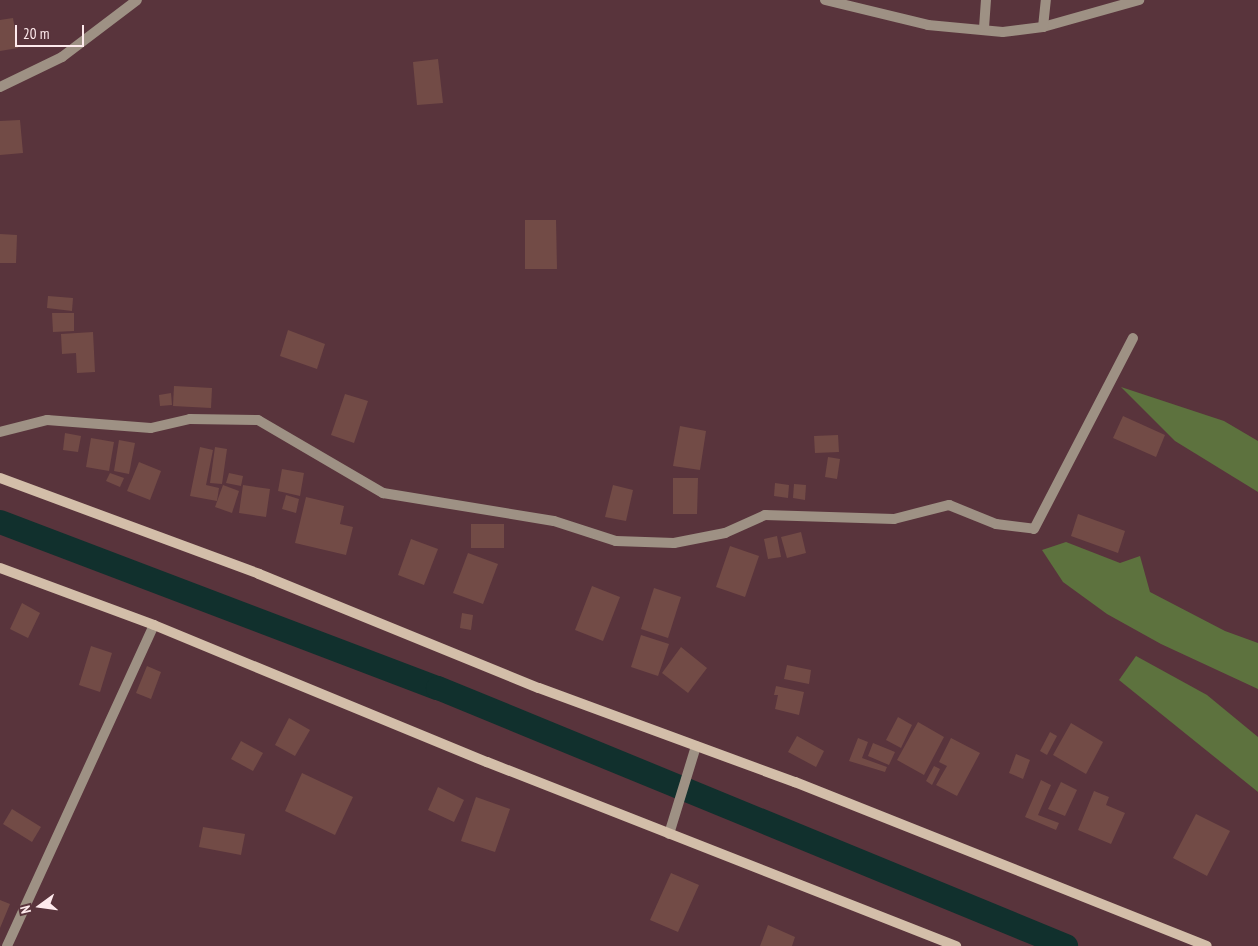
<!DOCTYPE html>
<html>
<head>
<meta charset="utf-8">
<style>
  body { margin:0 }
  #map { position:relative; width:1258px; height:946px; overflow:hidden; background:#59343c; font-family:"PT Sans Narrow",sans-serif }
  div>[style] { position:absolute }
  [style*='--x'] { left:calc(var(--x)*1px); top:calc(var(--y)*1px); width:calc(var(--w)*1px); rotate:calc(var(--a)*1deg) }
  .green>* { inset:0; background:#5d723e }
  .canal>* { height:24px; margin:-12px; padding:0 12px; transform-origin:12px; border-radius:12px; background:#11302d }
  .building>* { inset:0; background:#724b46 }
  .street>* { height:10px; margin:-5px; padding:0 5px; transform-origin:5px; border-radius:5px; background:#9e9184 }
  .secondary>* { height:10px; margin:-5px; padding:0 5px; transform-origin:5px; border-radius:5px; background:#d3bea9 }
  span { translate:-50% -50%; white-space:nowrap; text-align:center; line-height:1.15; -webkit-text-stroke:5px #59343c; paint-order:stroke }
  .north { position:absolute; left:15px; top:881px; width:50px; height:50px; -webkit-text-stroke:4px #59343c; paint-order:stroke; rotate:256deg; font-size:14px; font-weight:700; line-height:20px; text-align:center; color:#feeaed }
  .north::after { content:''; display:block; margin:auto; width:18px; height:22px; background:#feeaed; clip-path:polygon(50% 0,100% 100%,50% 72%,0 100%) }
  .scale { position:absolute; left:15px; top:25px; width:69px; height:22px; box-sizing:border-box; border:2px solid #feeaed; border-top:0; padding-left:6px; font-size:15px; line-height:18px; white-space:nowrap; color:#feeaed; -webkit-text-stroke:4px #59343c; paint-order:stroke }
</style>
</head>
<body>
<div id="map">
  <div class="green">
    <div style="clip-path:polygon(1121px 387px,1224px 421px,1258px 441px,1258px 492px,1175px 441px)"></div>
    <div style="clip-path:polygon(1066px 542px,1120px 563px,1140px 556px,1150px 592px,1225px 631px,1258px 643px,1258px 689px,1161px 644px,1107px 614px,1063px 582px,1042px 550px)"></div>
    <div style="clip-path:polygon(1136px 656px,1207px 695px,1258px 737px,1258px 792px,1119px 680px)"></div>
  </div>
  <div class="canal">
    <div style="--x:0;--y:522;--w:468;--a:20.8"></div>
    <div style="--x:438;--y:688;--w:679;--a:22.33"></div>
  </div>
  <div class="building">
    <div style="clip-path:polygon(13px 18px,18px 48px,0 51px,0 20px)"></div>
    <div style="clip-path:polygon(438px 59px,443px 103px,417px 105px,413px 62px)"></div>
    <div style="clip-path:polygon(20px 120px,23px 153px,0 155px,0 121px)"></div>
    <div style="clip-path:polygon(525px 220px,556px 220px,557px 269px,525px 269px)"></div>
    <div style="clip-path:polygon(0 234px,17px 235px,16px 263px,0 263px)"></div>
    <div style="clip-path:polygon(48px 296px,73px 298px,72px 311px,47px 308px)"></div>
    <div style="clip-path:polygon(52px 313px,74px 313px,74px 331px,53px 332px)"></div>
    <div style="clip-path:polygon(288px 330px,325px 344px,317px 369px,280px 356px)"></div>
    <div style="clip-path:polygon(93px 332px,95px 372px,77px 373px,76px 353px,62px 354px,61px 334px)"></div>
    <div style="clip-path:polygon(174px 386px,212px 388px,211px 408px,173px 406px)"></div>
    <div style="clip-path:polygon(171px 393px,172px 405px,160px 406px,159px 395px)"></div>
    <div style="clip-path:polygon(345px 394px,368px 401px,354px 443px,331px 435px)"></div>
    <div style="clip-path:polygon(1123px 416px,1165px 435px,1156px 457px,1113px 438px)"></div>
    <div style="clip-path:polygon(680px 426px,706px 431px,700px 470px,673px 466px)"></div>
    <div style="clip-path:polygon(65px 433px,81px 436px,78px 452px,63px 450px)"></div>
    <div style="clip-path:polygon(838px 435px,839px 452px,815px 453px,814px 436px)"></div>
    <div style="clip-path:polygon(91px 438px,114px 442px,109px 471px,86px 467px)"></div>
    <div style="clip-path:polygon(119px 440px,135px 443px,129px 474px,114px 471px)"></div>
    <div style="clip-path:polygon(200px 447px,213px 450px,206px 485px,219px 488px,217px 501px,190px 496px)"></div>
    <div style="clip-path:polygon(215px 447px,227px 449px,222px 484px,210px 483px)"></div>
    <div style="clip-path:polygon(828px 457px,840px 459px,837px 479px,825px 477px)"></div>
    <div style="clip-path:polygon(139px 462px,161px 471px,150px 500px,127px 491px)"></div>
    <div style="clip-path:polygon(282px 469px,304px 473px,300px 496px,278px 491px)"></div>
    <div style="clip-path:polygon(110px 473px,124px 478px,120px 487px,106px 481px)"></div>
    <div style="clip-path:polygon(229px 473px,243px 476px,241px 486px,226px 483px)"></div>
    <div style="clip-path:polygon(673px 478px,698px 478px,697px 514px,673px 514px)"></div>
    <div style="clip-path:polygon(775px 483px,789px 485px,788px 498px,774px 496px)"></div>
    <div style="clip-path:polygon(794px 484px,806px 485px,805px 500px,793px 498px)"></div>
    <div style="clip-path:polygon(223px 485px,239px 491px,232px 513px,215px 507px)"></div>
    <div style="clip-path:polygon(243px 485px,270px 489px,266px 517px,239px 513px)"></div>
    <div style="clip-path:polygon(613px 485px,633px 490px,626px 521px,605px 517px)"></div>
    <div style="clip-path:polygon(286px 495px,299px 499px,296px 513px,282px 509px)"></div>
    <div style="clip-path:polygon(306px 497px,344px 506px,340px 524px,353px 527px,346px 555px,295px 543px)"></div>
    <div style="clip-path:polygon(1078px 514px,1125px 531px,1118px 553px,1071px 536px)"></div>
    <div style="clip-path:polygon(471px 524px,504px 524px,504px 548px,471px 548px)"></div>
    <div style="clip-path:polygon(801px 532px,806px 553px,787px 558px,781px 537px)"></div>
    <div style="clip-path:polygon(777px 536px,781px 557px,768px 559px,764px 539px)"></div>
    <div style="clip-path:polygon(411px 539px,438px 549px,424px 585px,398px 575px)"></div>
    <div style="clip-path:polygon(730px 546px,759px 556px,745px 597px,716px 587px)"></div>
    <div style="clip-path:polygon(468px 553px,498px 564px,483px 604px,453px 593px)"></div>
    <div style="clip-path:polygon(592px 586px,620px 597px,603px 641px,575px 630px)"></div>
    <div style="clip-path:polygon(654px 588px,681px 597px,668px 638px,641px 629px)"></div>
    <div style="clip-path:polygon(22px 603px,40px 613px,28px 638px,10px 629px)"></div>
    <div style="clip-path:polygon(462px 613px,473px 615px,471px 630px,460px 628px)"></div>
    <div style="clip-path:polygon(641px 635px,669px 644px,658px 676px,631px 667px)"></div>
    <div style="clip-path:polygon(91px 646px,112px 653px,100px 692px,79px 685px)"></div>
    <div style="clip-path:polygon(681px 647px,707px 668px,688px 693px,662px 673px)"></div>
    <div style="clip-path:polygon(787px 665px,811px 670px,809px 684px,784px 679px)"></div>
    <div style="clip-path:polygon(147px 666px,161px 672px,151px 699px,136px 693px)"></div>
    <div style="clip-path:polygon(776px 686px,804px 692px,799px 715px,775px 709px,778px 695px,774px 695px)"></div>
    <div style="clip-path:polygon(898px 717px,912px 725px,901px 748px,886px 740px)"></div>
    <div style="clip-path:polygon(289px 718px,310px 730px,295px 756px,275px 745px)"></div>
    <div style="clip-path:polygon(918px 722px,944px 737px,924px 775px,897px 760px)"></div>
    <div style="clip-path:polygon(1071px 723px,1103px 742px,1086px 774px,1053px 755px)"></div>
    <div style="clip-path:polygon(1050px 732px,1057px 736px,1047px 755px,1040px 751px)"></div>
    <div style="clip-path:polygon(797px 736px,824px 751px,816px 767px,788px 752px)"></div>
    <div style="clip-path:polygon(858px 738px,868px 742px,862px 758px,887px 767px,885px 772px,849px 761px)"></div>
    <div style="clip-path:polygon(951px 738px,980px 753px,957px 796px,936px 785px,947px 766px,939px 762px)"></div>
    <div style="clip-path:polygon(241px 741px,263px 753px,253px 771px,231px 759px)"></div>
    <div style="clip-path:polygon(873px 743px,895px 752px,889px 765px,868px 756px)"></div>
    <div style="clip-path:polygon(1016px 754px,1030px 760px,1023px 779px,1009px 773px)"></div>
    <div style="clip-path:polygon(934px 766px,940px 769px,932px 785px,926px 781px)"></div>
    <div style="clip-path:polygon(302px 773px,353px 797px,335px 835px,285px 811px)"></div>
    <div style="clip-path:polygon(1041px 780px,1051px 785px,1038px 815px,1059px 823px,1056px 830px,1025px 817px)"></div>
    <div style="clip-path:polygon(1061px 782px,1077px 790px,1065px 816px,1048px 809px)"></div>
    <div style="clip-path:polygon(438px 787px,464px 800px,454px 822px,428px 810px)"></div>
    <div style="clip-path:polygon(1094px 791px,1109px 797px,1106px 805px,1125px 813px,1111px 844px,1078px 830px)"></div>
    <div style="clip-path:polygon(476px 797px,510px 809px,495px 852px,461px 841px)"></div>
    <div style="clip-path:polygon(12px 809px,41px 827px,32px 842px,3px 824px)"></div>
    <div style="clip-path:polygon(1196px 814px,1230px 831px,1207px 876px,1173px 858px)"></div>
    <div style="clip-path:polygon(203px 827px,245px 834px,241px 855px,199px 847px)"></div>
    <div style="clip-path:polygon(671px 873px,699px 885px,678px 932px,650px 920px)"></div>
    <div style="clip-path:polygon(0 900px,10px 904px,0 928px)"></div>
    <div style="clip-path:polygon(768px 925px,795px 937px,792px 946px,760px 946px)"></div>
  </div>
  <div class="street">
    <div style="--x:825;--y:0;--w:106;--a:13.6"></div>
    <div style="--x:928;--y:25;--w:75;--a:5.3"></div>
    <div style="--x:1003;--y:32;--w:40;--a:-7.1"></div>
    <div style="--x:1043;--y:27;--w:100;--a:-15.7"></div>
    <div style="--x:1043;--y:27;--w:27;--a:-84"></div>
    <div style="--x:984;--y:28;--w:28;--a:-86"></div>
    <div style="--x:0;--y:87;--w:69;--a:-25.8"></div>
    <div style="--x:62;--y:57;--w:94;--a:-37.2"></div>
    <div style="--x:0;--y:432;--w:49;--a:-14.3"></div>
    <div style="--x:47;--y:420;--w:104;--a:4.4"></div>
    <div style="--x:151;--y:428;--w:40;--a:-13"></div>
    <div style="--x:190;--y:419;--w:68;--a:0.8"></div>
    <div style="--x:258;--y:420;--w:145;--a:30.3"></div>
    <div style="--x:383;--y:493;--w:173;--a:9.3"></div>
    <div style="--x:554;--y:521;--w:65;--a:17.9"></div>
    <div style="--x:616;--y:541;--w:58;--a:2"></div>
    <div style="--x:674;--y:543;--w:52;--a:-11.1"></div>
    <div style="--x:725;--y:533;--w:44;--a:-24.2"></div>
    <div style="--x:765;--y:515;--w:129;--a:1.8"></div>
    <div style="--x:894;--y:519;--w:57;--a:-14.3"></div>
    <div style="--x:949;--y:505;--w:51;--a:22"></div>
    <div style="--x:996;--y:524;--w:38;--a:7"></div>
    <div style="--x:1034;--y:529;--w:215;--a:-62.6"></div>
    <div style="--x:669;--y:834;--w:92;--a:-72.9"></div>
    <div style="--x:7;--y:946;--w:353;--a:-65.4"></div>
  </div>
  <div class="secondary">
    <div style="--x:0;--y:478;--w:276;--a:20.3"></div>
    <div style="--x:259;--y:574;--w:302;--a:22.2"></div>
    <div style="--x:539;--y:688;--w:273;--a:20.2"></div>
    <div style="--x:795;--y:782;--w:443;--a:21.7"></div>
    <div style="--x:0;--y:568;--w:164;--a:20.3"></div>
    <div style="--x:154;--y:625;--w:360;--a:22.4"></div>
    <div style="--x:487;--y:762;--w:504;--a:21.42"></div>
  </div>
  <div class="north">N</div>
  <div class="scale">20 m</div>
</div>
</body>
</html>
